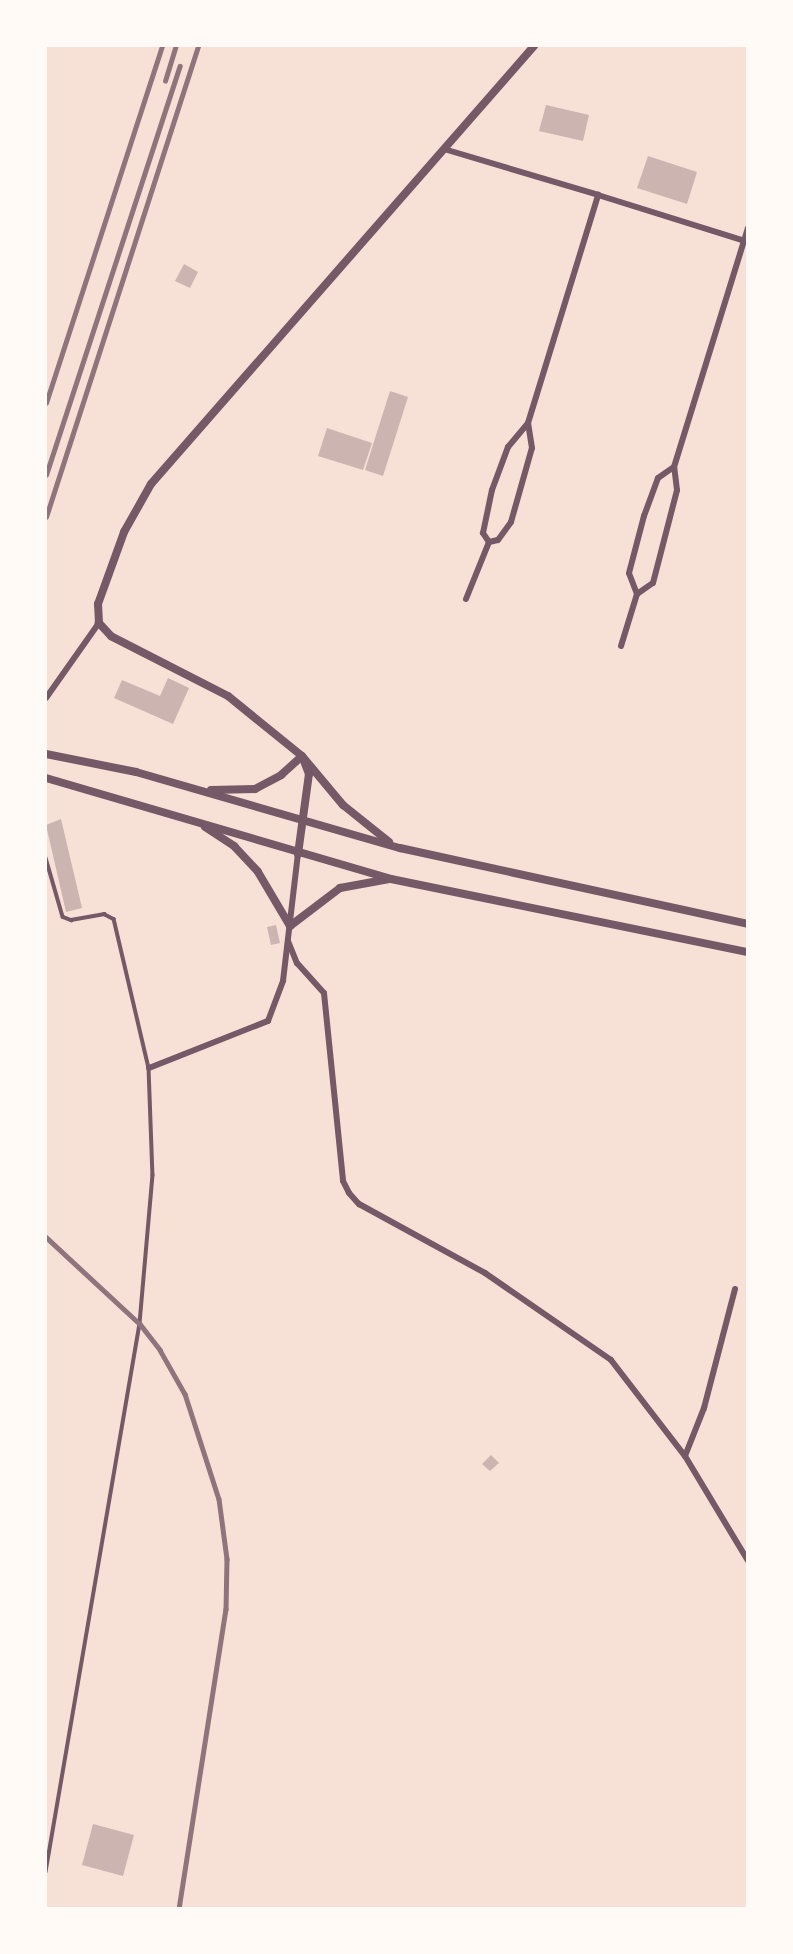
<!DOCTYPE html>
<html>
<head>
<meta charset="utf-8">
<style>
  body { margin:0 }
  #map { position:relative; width:793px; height:1954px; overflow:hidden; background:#f7e1d7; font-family:"Noto Sans",sans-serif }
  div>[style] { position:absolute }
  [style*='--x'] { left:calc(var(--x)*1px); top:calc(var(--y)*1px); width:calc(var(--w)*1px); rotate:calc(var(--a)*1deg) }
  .building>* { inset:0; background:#ccb4b1 }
  .service>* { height:3.5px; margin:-1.75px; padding:0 1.75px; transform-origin:1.75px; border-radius:1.75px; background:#755966 }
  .minor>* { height:6px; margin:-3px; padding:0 3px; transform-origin:3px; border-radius:3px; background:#755966 }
  .tertiary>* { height:8px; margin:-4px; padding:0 4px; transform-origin:4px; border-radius:4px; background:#755966 }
  .rail>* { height:4.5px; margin:-2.25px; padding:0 2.25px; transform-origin:2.25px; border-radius:2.25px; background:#8f747c }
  span { translate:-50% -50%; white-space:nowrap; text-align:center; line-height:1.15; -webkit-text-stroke:7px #fffaf5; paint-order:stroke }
  .frame { position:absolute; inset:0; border:47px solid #fffaf5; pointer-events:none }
</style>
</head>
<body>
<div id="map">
  <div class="building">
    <div style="clip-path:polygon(546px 105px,589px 115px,583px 141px,539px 131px)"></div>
    <div style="clip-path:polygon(648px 156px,697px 172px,687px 204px,637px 188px)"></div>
    <div style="clip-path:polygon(184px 264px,198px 272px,190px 288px,175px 281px)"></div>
    <div style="clip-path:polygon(390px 391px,408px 397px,383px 476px,365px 470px)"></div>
    <div style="clip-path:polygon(327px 428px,372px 443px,363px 470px,318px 456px)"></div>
    <div style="clip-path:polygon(168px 678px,189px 688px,173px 724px,114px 698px,122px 680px,160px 696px)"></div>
    <div style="clip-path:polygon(61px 819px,82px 908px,66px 912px,46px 825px)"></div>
    <div style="clip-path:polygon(276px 925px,280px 943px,271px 945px,267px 927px)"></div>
    <div style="clip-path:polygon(491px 1455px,499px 1463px,490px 1471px,482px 1464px)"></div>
    <div style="clip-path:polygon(93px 1824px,134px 1835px,123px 1876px,82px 1865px)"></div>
  </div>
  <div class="service">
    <div style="--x:46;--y:858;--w:61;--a:73.9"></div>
    <div style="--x:63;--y:917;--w:9;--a:21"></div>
    <div style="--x:71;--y:920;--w:34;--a:-10"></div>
    <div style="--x:104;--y:914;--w:11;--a:27"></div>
    <div style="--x:114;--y:919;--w:153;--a:76.8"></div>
    <div style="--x:149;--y:1068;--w:107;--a:87.9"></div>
    <div style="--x:153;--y:1175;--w:150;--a:95"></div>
    <div style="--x:140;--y:1324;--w:556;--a:99.73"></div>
  </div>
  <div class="minor">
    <div style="--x:444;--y:149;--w:161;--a:16.6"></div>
    <div style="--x:489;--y:542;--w:11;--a:-124"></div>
    <div style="--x:483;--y:533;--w:44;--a:-78.2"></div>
    <div style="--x:492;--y:490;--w:46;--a:-69.6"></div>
    <div style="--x:508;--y:447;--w:31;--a:-50"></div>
    <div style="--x:528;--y:423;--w:239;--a:-72.9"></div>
    <div style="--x:598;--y:195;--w:157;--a:17.4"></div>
    <div style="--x:489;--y:542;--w:9;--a:-13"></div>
    <div style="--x:498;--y:540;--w:22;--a:-54"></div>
    <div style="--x:511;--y:522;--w:77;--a:-74.2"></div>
    <div style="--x:532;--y:448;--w:25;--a:-99"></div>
    <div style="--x:637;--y:594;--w:19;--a:-35"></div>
    <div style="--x:653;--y:583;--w:96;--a:-75.5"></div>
    <div style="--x:677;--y:490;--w:23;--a:-97"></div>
    <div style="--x:466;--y:599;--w:61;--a:-68"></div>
    <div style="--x:621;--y:646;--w:54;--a:-72.9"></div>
    <div style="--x:637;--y:594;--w:22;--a:-111"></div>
    <div style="--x:629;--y:573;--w:59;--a:-75.3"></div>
    <div style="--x:644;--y:516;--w:40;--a:-69.8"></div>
    <div style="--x:658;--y:478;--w:19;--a:-35"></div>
    <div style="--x:674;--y:467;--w:250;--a:-72.8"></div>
    <div style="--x:46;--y:698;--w:92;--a:-54.8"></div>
    <div style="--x:288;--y:941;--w:24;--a:68"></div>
    <div style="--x:297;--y:963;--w:40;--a:48"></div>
    <div style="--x:324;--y:993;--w:189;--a:84.2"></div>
    <div style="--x:343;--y:1181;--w:13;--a:63"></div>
    <div style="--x:349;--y:1193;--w:15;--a:48"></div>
    <div style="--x:359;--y:1204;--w:144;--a:28.7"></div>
    <div style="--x:485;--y:1273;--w:153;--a:34.6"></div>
    <div style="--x:611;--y:1360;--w:121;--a:52.4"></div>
    <div style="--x:685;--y:1456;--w:122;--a:59"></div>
    <div style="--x:149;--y:1068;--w:128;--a:-21.6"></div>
    <div style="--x:268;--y:1021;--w:43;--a:-69.4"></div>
    <div style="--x:283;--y:981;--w:128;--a:-83.3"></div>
    <div style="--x:685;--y:1456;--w:52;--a:-68.4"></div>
    <div style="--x:704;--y:1408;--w:123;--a:-75.4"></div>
  </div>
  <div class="tertiary">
    <div style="--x:46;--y:754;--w:92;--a:11.3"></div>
    <div style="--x:136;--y:772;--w:275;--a:16.1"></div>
    <div style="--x:400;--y:848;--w:356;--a:12.3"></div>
    <div style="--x:46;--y:778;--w:359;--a:16.3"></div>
    <div style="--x:391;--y:879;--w:364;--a:11.6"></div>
    <div style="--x:211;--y:790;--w:44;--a:-1.3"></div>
    <div style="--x:255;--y:789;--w:30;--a:-28"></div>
    <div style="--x:281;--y:775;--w:28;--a:-42"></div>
    <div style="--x:302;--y:756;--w:64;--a:50.1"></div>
    <div style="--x:343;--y:805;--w:59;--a:38.8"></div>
    <div style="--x:205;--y:827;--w:35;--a:33"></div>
    <div style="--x:234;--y:846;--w:35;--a:47"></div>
    <div style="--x:258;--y:872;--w:63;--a:59.3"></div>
    <div style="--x:290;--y:926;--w:63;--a:-37.2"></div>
    <div style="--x:340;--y:888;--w:50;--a:-10.4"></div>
    <div style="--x:298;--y:854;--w:81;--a:-82.2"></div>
    <div style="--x:309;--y:774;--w:19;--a:-111"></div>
    <div style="--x:302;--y:756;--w:95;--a:-141"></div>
    <div style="--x:228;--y:696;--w:131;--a:-152.9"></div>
    <div style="--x:111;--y:636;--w:18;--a:-133"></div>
    <div style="--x:99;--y:623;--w:19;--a:-93"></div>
    <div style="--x:98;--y:604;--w:77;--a:-70.1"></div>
    <div style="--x:124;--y:532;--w:55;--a:-60.6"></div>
    <div style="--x:151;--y:484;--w:582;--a:-48.83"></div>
  </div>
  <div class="rail">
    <div style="--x:165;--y:81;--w:37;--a:-73"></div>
    <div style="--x:46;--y:403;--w:375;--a:-72"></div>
    <div style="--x:46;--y:475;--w:430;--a:-71.9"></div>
    <div style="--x:46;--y:517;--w:495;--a:-72.1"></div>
    <div style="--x:46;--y:1237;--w:128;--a:42.8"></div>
    <div style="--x:140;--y:1324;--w:33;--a:52"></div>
    <div style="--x:160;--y:1350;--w:51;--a:60.4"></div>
    <div style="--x:185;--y:1394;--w:110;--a:72.1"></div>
    <div style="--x:219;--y:1499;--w:61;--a:82.4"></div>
    <div style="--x:227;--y:1559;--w:50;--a:91.1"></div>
    <div style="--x:226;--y:1609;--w:304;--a:98.9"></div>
  </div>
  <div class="frame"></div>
</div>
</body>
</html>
